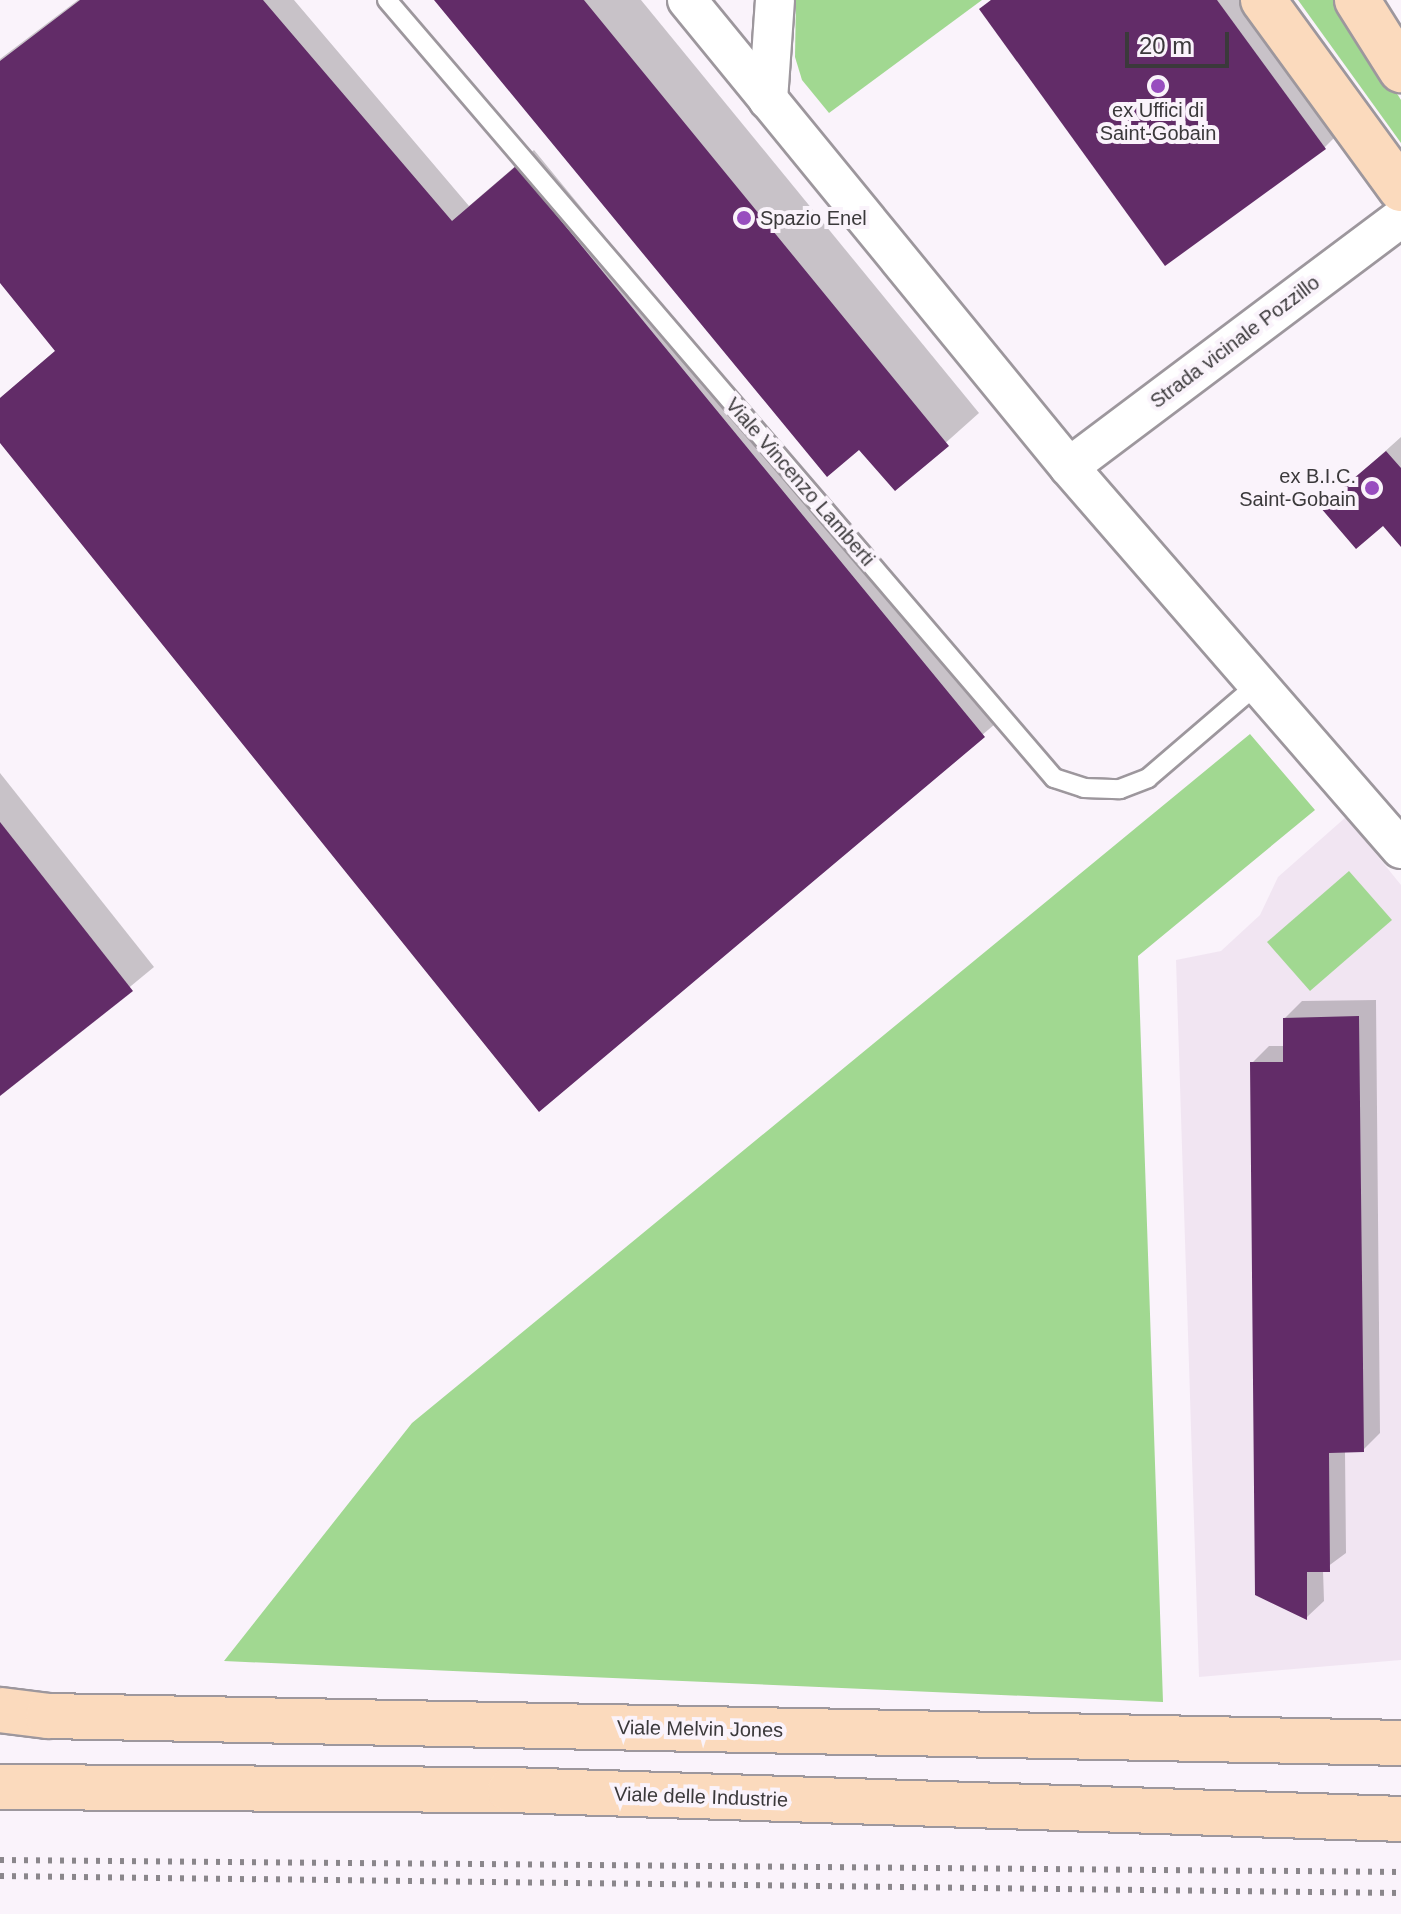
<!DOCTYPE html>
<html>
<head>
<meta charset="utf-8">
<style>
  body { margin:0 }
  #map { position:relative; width:1401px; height:1914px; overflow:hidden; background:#faf3fb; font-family:Helvetica,sans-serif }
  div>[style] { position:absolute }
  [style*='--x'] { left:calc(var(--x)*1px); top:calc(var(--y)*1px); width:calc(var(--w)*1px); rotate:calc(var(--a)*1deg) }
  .built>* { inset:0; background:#f1e5f2 }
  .green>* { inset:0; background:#a1d891 }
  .shadow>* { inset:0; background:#0003 }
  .building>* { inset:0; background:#622c68 }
  .roads { filter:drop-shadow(2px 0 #9d979d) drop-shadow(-2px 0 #9d979d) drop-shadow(0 2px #9d979d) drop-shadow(0 -2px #9d979d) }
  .lane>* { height:18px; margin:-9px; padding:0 9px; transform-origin:9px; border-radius:9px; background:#fff }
  .street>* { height:38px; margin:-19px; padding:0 19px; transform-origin:19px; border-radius:19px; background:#fff }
  .secondary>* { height:44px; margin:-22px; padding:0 22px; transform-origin:22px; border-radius:22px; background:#fbdabd }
  .rail>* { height:6px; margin-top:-3px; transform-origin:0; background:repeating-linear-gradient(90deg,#8a868b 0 4px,transparent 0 12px) }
  .dots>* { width:22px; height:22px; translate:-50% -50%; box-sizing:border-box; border:4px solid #faf3fb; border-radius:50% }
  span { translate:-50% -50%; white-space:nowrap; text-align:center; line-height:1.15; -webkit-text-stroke:8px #faf3fb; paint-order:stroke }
  .poi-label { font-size:20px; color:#3b393b }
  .left { translate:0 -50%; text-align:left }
  .right { translate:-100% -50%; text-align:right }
  .street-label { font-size:20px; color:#3b393b }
  .scale { position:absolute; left:1125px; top:32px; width:104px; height:36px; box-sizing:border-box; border:4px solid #3b393b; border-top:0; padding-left:10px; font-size:24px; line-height:28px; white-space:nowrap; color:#3b393b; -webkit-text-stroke:6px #faf3fb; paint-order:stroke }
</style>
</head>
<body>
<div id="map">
  <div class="built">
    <div style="clip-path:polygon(1346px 817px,1401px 885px,1401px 1660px,1199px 1677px,1176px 960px,1221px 951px,1260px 915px,1278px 877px)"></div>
  </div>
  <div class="green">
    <div style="clip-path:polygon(796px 0,982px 0,829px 113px,802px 80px,795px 57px)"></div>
    <div style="clip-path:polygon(1298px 0,1339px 0,1401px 100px,1401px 143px)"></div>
    <div style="clip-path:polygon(1250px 734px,1315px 810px,1138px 956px,1163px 1702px,224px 1661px,412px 1423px)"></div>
    <div style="clip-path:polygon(1349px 871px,1392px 920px,1310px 991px,1267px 942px)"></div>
  </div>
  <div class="shadow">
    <div style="clip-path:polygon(78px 0,294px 0,469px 206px,534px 150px,1001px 719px,539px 1109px,0 440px,0 398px,56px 350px,0 280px,0 59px)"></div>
    <div style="clip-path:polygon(437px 0,641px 0,979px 413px,895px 488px)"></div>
    <div style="clip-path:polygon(991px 0,1255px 0,1346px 126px,1324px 148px,982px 9px)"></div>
    <div style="clip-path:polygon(1401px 437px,1401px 544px,1383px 523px,1323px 507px)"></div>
    <div style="clip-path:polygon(0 773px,154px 967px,0 1094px)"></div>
    <div style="clip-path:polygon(1376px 1000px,1380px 1433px,1363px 1450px,1345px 1451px,1346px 1553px,1323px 1570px,1324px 1601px,1307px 1617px,1257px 1594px,1252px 1063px,1269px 1046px,1285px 1046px,1285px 1018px,1302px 1001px)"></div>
  </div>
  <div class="building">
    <div style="clip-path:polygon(80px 0,263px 0,452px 221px,516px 166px,985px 737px,539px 1112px,0 443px,0 398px,55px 351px,0 283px,0 61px)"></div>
    <div style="clip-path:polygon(434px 0,584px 0,949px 446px,895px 491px,859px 450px,827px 477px)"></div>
    <div style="clip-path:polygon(991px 0,1217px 0,1326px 149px,1165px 266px,979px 9px)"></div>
    <div style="clip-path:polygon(1386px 451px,1401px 468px,1401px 547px,1383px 526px,1356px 549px,1320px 507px)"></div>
    <div style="clip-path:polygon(0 822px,133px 991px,0 1096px)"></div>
    <div style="clip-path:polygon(1359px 1016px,1364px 1452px,1329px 1453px,1330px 1572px,1307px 1572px,1307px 1620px,1255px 1595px,1250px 1062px,1283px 1062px,1283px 1018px)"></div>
  </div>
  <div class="roads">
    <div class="lane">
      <div style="--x:387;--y:0;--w:1025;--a:49.39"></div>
      <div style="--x:1054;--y:778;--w:32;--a:18"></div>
      <div style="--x:1084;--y:788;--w:36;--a:2"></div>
      <div style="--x:1120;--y:789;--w:30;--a:-21"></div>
      <div style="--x:1148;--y:778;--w:146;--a:-40.6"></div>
    </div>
    <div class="street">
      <div style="--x:687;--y:0;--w:603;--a:50.72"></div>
      <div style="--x:1069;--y:467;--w:506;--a:49.01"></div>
      <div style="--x:768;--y:100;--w:100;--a:-86"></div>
      <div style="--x:1069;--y:467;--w:415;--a:-36.9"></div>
    </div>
    <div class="secondary">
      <div style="--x:1263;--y:0;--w:234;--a:53.9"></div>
      <div style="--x:1357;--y:0;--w:83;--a:57.8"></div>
      <div style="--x:0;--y:1710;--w:48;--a:7.1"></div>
      <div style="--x:48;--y:1716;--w:1353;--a:1.14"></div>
      <div style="--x:0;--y:1787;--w:510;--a:0.34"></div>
      <div style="--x:510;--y:1790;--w:891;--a:1.86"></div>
    </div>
  </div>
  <div class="rail">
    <div style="--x:0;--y:1860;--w:1401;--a:0.49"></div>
    <div style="--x:0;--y:1876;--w:1401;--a:0.7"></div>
  </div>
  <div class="dots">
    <div style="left:1158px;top:86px;background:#984dbf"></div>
    <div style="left:744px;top:218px;background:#984dbf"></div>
    <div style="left:1372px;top:488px;background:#984dbf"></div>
  </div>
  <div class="poi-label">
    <span style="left:1158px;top:122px">ex Uffici di<br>Saint-Gobain</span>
    <span class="left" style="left:760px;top:218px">Spazio Enel</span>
    <span class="right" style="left:1356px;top:488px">ex B.I.C.<br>Saint-Gobain</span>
  </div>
  <div class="street-label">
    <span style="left:1235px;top:342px;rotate:-37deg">Strada vicinale Pozzillo</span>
    <span style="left:800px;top:482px;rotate:49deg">Viale Vincenzo Lamberti</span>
    <span style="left:700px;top:1729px;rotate:1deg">Viale Melvin Jones</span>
    <span style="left:701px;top:1797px;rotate:2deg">Viale delle Industrie</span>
  </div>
  <div class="scale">20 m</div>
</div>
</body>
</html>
